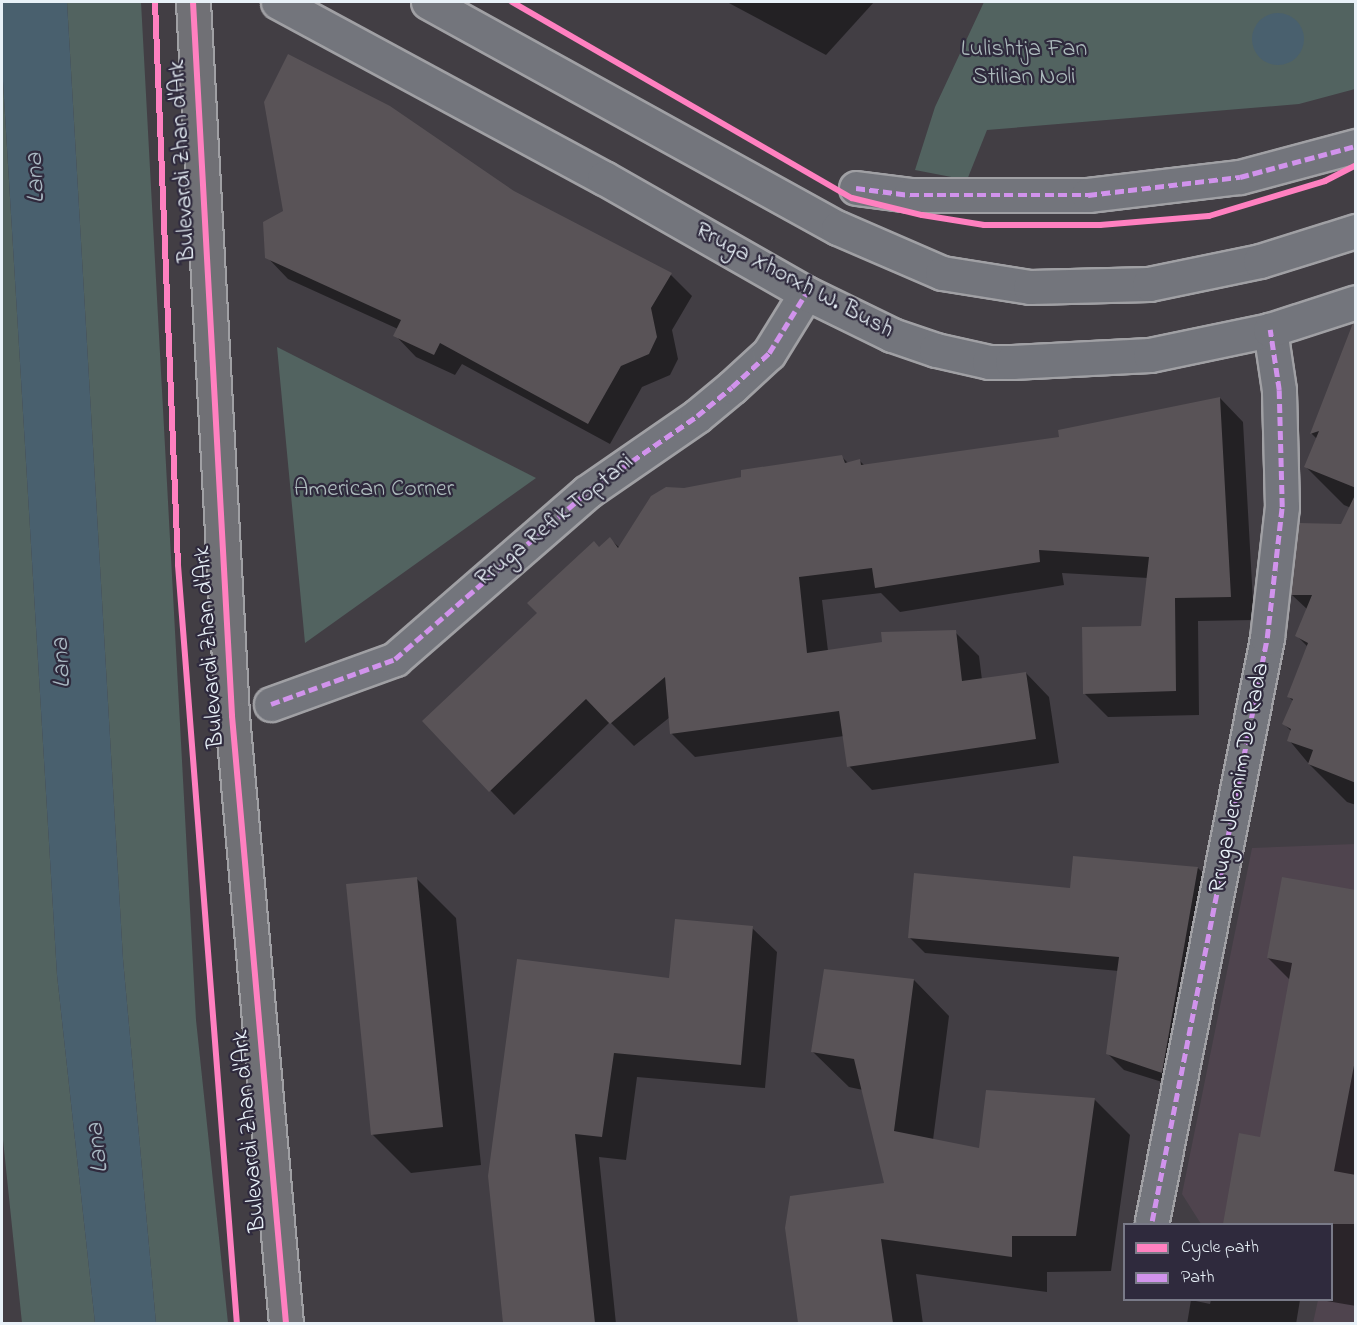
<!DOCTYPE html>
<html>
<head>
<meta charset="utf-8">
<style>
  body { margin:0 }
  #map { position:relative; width:1357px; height:1325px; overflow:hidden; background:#423e44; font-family:"Indie Flower",sans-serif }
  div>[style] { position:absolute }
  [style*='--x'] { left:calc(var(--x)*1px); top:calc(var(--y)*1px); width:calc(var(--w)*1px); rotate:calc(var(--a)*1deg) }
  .built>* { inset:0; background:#4f444e }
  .green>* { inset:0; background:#526360 }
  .water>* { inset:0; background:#49606e }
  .round { border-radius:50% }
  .shadow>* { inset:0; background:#0007 }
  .building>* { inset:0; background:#595357 }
  .roads { filter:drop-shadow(2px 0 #a0a0a4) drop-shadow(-2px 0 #a0a0a4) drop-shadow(0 2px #a0a0a4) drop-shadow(0 -2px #a0a0a4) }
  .street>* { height:33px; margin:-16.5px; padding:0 16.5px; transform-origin:16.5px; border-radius:16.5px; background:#73757c }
  .secondary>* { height:33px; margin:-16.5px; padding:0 16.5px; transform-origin:16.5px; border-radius:16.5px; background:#73757c }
  .primary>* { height:33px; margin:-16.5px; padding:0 16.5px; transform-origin:16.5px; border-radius:16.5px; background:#707075 }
  .quiet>* { height:4.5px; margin-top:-2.25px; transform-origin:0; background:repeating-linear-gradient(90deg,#d193ec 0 9px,transparent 0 13.5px) }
  .cycleway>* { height:6px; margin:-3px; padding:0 3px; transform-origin:3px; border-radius:3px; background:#ff80c0 }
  span { translate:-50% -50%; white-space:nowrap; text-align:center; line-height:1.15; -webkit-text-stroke:4.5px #2f2a3d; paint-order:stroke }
  .park-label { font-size:24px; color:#adbbbd }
  .street-label { font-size:24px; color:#e8f1f8 }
  .water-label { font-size:26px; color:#a9b8c2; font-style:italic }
  .frame { position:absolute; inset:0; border:3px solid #e8f1f8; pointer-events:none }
  .legend { position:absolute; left:1123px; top:1223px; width:210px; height:78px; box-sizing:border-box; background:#2f2a3d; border:2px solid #797a88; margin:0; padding:8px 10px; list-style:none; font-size:18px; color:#e8f1f8 }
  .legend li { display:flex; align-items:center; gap:12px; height:30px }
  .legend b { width:30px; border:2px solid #797a88 }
</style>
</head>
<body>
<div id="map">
  <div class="built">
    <div style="clip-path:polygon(1355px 844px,1355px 1323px,1313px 1323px,1318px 1300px,1332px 1300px,1332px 1224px,1201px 1224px,1182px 1194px,1252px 848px)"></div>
  </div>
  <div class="green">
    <div style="clip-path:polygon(67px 2px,141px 2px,196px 1020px,228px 1323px,156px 1323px,123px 959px)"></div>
    <div style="clip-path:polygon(984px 2px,1355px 2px,1355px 89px,1299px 104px,987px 130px,967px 180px,915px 170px,935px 107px)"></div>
    <div style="clip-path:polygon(2px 65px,57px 975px,95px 1323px,22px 1323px,2px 1130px)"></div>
    <div style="clip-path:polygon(277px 347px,536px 478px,305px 643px)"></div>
  </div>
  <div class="water">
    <div style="clip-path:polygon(2px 2px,67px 2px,123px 959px,156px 1323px,95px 1323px,57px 975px,2px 65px)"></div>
    <div class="round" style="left:1252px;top:13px;width:52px;height:52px"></div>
  </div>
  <div class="shadow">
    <div style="clip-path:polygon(727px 2px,874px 2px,826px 55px)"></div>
    <div style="clip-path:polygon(514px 192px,671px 275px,692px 296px,672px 330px,678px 359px,670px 375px,642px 387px,610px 444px,462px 364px,455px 375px,416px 357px,395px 335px,398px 329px,288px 279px,267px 257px)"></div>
    <div style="clip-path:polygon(1356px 366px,1356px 510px,1344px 505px,1306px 467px,1318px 440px,1311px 433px)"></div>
    <div style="clip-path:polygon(1220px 398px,1243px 422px,1254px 620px,1198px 621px,1199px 715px,1108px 717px,1084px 693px,1143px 627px,1148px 578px,1062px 573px,1064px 585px,900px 612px,881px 593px,822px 600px,828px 651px,955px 632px,979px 656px,982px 680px,1026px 673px,1049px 697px,1059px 763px,872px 790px,849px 766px,844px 736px,695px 757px,671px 733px,670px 717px,634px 746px,610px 722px,514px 815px,424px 721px,539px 613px,610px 539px,620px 548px,684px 489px,842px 457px,849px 464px,860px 461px,865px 466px,1061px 438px)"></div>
    <div style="clip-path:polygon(1356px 527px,1356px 805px,1347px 802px,1309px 764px,1289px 740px,1292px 732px,1284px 724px,1294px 702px,1289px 697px,1308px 647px,1297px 636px,1308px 610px,1292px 595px)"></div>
    <div style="clip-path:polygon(1198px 868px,1214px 884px,1178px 1087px,1124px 1070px,1108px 1054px,1119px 971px,925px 953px,909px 937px)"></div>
    <div style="clip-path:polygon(417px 879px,456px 918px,481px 1165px,411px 1173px,372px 1134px)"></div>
    <div style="clip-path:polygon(1356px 891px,1356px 1306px,1321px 1300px,1332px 1300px,1332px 1224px,1224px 1224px,1240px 1134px,1262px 1138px,1290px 980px,1268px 958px)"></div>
    <div style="clip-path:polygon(752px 928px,777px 952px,765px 1088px,637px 1077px,626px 1160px,599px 1157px,616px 1324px,505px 1324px,490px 1176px,671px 980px)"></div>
    <div style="clip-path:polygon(914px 980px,949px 1016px,933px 1140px,980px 1150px,1094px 1099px,1130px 1135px,1111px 1271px,1047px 1272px,1047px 1292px,916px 1274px,923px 1324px,800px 1324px,786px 1228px,886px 1184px,863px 1090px,849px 1087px,813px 1052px)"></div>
    <div style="clip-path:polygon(1191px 1300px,1210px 1304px,1211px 1300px,1300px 1300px,1296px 1324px,1187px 1324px)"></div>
  </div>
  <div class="building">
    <div style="clip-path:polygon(288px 54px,390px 106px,514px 191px,672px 273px,651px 308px,657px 337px,649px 354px,621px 366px,588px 424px,440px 343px,434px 355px,393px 336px,401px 320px,265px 258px,263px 222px,283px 211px,264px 102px)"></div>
    <div style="clip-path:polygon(1353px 323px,1356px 324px,1356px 488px,1304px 467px,1319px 431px,1310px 434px)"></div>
    <div style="clip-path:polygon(1220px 397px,1231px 597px,1175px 598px,1176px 691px,1083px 694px,1082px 627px,1141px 626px,1149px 557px,1039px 550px,1040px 562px,875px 588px,872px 568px,799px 577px,807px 653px,882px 642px,881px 632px,956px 630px,962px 681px,1026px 672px,1036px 739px,847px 767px,839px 711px,670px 734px,665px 677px,610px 724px,586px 699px,489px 792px,422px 721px,537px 613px,527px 603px,594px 541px,599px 547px,610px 537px,618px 548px,651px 496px,666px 487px,684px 488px,741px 477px,741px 470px,842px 455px,845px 463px,860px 459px,861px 465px,1059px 437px,1058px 430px)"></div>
    <div style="clip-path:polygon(1356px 493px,1356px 783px,1308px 764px,1313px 750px,1287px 741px,1291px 729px,1282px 724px,1293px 699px,1287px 697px,1308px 643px,1295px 636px,1312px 595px,1291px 595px,1299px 523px,1341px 524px)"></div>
    <div style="clip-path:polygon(1073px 856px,1198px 867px,1162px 1073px,1106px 1054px,1119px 957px,908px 938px,914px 873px,1070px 888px)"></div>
    <div style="clip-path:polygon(417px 877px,443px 1127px,371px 1135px,346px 884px)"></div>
    <div style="clip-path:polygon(1282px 877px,1356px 890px,1356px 1055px,1334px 1171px,1356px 1175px,1356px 1224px,1223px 1224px,1239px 1133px,1260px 1137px,1292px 963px,1267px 958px)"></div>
    <div style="clip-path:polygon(675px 919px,753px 926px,741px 1065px,614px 1053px,602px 1137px,575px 1134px,595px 1323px,503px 1323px,488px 1176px,517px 959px,669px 978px)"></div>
    <div style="clip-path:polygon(824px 969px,914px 979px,894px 1131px,979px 1148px,986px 1090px,1095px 1098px,1076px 1236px,1012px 1236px,1012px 1257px,881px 1239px,893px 1323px,798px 1323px,785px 1228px,790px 1196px,884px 1183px,854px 1059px,811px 1052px)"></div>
  </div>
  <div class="roads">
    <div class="street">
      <div style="--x:856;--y:188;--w:54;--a:7.4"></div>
      <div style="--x:910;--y:195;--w:178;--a:0"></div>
      <div style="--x:1088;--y:195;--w:153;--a:-6.8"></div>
      <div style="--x:1240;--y:177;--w:120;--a:-15"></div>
      <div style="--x:271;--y:704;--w:132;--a:-19.9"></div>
      <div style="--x:395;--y:659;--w:254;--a:-41"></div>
      <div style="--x:587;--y:492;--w:134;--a:-34.6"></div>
      <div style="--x:697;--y:416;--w:45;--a:-39.6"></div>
      <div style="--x:732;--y:387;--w:50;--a:-42.6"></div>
      <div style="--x:769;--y:353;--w:70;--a:-58.3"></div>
      <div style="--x:1152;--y:1221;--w:594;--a:-78.84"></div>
      <div style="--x:1267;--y:638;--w:132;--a:-83.5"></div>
      <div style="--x:1282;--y:507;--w:117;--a:-91.5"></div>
      <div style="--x:1279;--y:390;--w:61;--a:-98.5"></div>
    </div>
    <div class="secondary">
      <div style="--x:278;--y:2;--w:370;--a:28.4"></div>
      <div style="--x:604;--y:178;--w:232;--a:29.7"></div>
      <div style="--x:806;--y:293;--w:96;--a:26"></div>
      <div style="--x:892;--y:335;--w:46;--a:18.8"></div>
      <div style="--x:936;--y:350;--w:54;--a:12.8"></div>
      <div style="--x:989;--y:362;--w:23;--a:0"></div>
      <div style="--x:1012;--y:362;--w:138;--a:-2.9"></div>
      <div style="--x:1150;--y:355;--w:123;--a:-11.8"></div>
      <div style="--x:1270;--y:330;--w:90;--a:-18"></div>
      <div style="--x:428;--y:2;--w:468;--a:28.9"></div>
      <div style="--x:838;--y:228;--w:113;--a:23.4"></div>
      <div style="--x:942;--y:273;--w:89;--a:9"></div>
      <div style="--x:1030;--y:287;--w:119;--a:-1.4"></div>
      <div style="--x:1149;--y:284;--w:113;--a:-11.7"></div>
      <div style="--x:1260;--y:261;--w:101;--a:-17.4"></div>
    </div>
    <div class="primary">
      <div style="--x:193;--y:2;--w:715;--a:86.87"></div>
      <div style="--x:232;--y:716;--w:610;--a:84.92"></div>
    </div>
  </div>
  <div class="quiet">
    <div style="--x:856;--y:188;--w:54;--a:7.4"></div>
    <div style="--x:910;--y:195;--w:178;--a:0"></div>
    <div style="--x:1088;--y:195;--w:153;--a:-6.8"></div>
    <div style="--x:1240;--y:177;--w:120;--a:-15"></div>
    <div style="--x:271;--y:704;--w:132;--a:-19.9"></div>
    <div style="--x:395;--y:659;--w:254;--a:-41"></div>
    <div style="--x:587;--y:492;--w:134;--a:-34.6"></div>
    <div style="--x:697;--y:416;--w:45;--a:-39.6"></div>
    <div style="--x:732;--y:387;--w:50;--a:-42.6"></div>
    <div style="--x:769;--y:353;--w:70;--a:-58.3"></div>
    <div style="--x:1152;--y:1221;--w:594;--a:-78.84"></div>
    <div style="--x:1267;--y:638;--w:132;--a:-83.5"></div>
    <div style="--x:1282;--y:507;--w:117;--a:-91.5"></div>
    <div style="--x:1279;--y:390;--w:61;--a:-98.5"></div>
  </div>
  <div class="cycleway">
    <div style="--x:155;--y:2;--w:563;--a:87.66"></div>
    <div style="--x:178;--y:565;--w:761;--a:85.56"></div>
    <div style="--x:193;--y:2;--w:715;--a:86.87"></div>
    <div style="--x:232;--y:716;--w:610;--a:84.92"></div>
    <div style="--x:512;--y:2;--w:392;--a:30"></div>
    <div style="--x:852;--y:198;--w:72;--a:13.7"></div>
    <div style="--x:922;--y:215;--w:63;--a:9.2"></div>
    <div style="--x:984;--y:225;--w:116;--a:0"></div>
    <div style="--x:1100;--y:225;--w:109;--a:-4.7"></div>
    <div style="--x:1209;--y:216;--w:121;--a:-16.8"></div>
    <div style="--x:1325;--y:181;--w:35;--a:-27"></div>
  </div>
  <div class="park-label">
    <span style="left:1024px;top:64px">Lulishtja Fan<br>Stilian Noli</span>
    <span style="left:374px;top:490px">American Corner</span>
  </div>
  <div class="street-label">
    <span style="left:183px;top:161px;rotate:-93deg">Bulevardi Zhan d'Ark</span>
    <span style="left:794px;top:281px;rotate:28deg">Rruga Xhorxh W. Bush</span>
    <span style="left:555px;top:521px;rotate:-39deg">Rruga Refik Toptani</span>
    <span style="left:210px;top:647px;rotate:-94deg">Bulevardi Zhan d'Ark</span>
    <span style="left:1240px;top:778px;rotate:-79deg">Rruga Jeronim De Rada</span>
    <span style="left:250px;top:1131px;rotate:-95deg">Bulevardi Zhan d'Ark</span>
  </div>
  <div class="water-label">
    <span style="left:37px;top:178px;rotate:-93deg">Lana</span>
    <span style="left:63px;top:663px;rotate:-93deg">Lana</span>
    <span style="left:99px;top:1148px;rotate:-97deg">Lana</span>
  </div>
  <div class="frame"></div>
  <ul class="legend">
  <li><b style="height:8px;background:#ff80c0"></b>Cycle path</li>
  <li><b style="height:8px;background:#d193ec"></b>Path</li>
  </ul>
</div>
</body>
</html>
